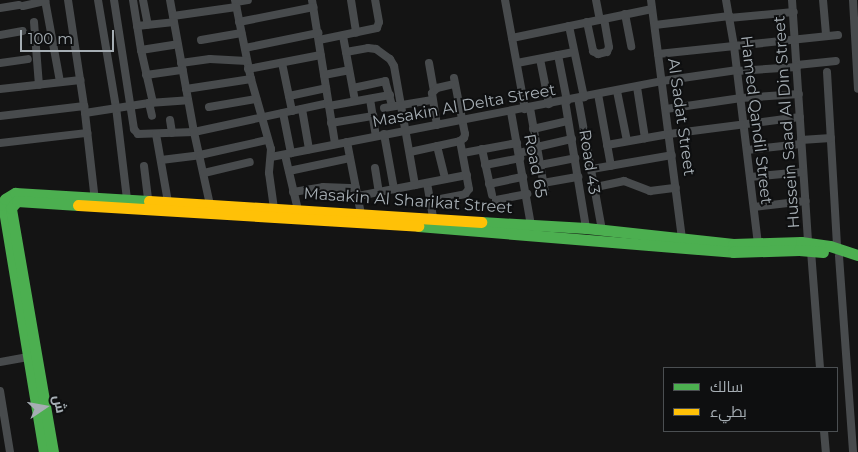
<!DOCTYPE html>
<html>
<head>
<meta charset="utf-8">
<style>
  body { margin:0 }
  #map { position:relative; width:858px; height:452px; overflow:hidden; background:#141414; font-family:Montserrat,Cairo,sans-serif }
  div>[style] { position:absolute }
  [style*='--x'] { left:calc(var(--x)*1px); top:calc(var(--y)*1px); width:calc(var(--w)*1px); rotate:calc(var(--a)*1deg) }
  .street>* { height:8px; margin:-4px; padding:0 4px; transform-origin:4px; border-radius:4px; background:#484b4d }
  .fast>* { height:11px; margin:-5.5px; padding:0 5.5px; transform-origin:5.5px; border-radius:5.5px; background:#4caf50 }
  .slow>* { height:11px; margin:-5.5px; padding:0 5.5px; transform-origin:5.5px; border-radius:5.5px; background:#ffc107 }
  span { translate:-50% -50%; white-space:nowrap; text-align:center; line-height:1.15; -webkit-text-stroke:4px #0e0f10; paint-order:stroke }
  .street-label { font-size:16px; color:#a6aeb4 }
  .legend { position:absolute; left:663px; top:367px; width:175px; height:65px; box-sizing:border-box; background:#0e0f10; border:1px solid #4b4f52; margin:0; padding:6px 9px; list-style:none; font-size:15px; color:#a6aeb4 }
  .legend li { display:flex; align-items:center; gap:10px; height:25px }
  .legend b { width:25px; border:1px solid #4b4f52 }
  .north { position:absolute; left:20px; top:382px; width:50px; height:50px; -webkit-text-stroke:4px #0e0f10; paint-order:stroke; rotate:78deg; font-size:14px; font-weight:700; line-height:20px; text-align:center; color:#a6aeb4 }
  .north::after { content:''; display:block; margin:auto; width:18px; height:22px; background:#a6aeb4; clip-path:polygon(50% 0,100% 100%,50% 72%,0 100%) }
  .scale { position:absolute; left:20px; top:30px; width:94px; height:22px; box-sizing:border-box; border:2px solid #a6aeb4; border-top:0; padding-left:6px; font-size:15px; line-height:18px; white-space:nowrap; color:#a6aeb4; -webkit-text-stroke:4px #0e0f10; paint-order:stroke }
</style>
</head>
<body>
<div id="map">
  <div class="street">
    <div style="--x:45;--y:0;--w:83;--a:79.6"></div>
    <div style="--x:68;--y:0;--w:114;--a:81.4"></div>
    <div style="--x:85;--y:113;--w:89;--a:83.5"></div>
    <div style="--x:98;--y:0;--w:109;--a:80.5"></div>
    <div style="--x:116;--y:107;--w:93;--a:83.2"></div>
    <div style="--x:114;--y:0;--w:131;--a:81.2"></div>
    <div style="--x:134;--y:129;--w:6;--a:51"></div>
    <div style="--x:138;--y:134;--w:56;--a:-2"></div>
    <div style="--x:194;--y:132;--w:137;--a:-12.2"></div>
    <div style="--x:133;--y:0;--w:51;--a:80.9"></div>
    <div style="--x:141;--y:50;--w:54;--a:77.2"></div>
    <div style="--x:143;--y:0;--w:25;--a:79"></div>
    <div style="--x:170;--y:0;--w:134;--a:79.7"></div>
    <div style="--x:194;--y:132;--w:75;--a:77.6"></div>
    <div style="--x:235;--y:0;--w:81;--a:78.6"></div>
    <div style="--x:251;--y:79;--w:73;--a:74.1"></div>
    <div style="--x:271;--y:149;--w:24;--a:95"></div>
    <div style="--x:269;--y:173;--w:36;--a:82"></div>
    <div style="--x:312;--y:0;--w:146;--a:80.9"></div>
    <div style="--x:351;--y:0;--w:33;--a:81"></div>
    <div style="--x:505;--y:0;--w:111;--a:79.6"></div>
    <div style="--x:596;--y:0;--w:20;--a:79"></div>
    <div style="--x:651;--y:0;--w:240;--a:82.6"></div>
    <div style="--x:726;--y:0;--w:47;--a:80.1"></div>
    <div style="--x:734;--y:46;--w:199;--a:83.1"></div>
    <div style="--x:792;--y:0;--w:244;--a:86.2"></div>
    <div style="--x:823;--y:0;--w:36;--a:85"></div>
    <div style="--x:853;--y:0;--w:89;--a:86.8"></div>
    <div style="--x:236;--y:2;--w:12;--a:-9"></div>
    <div style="--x:23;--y:6;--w:23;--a:-13"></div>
    <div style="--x:0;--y:8;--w:19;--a:-9"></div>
    <div style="--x:625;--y:14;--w:33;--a:79"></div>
    <div style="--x:173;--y:16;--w:64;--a:-8.1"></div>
    <div style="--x:729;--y:18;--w:65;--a:-5.3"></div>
    <div style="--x:34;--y:22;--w:63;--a:85.5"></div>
    <div style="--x:239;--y:22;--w:76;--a:-11.3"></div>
    <div style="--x:587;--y:22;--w:30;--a:78"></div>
    <div style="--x:593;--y:51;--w:6;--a:31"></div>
    <div style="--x:598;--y:54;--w:9;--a:-13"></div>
    <div style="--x:607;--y:52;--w:5;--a:-68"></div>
    <div style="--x:609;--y:47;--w:28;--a:-100"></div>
    <div style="--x:655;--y:25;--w:75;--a:-6.9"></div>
    <div style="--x:137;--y:26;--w:37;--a:-6"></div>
    <div style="--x:569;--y:26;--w:73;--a:78.1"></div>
    <div style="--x:0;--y:35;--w:23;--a:-10"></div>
    <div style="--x:343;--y:36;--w:66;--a:79.5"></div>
    <div style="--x:512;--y:38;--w:143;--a:-11.7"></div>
    <div style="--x:201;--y:40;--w:41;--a:-9.9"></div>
    <div style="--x:319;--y:40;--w:59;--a:-11.7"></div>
    <div style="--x:377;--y:28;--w:6;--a:-72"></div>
    <div style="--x:379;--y:22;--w:22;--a:-100"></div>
    <div style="--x:245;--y:48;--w:75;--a:-11.6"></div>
    <div style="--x:141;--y:50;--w:37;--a:-9"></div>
    <div style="--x:346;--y:52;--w:22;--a:-10"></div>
    <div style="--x:368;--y:48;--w:8;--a:7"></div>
    <div style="--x:376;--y:49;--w:17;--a:36"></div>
    <div style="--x:390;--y:59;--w:8;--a:60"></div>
    <div style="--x:394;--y:66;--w:121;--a:80"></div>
    <div style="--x:658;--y:54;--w:181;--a:-6"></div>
    <div style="--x:558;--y:55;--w:47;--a:78.9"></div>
    <div style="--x:540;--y:59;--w:46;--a:78.7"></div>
    <div style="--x:0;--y:63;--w:28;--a:-8"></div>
    <div style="--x:181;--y:63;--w:29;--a:-8"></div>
    <div style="--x:210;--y:59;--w:37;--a:3"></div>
    <div style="--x:282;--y:63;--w:49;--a:78.2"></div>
    <div style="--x:429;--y:63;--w:27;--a:80"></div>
    <div style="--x:517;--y:63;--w:58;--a:-10.9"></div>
    <div style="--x:797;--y:65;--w:39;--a:-6"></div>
    <div style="--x:248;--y:69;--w:74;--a:-10.9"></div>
    <div style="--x:737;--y:71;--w:60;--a:-3.8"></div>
    <div style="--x:827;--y:72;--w:176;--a:86.7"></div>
    <div style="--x:146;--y:75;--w:37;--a:-8"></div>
    <div style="--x:324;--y:75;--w:25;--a:-11"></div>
    <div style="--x:454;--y:78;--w:57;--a:78.9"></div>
    <div style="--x:465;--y:134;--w:4;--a:104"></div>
    <div style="--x:464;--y:138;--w:5;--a:143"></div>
    <div style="--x:637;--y:87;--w:52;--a:81.1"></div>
    <div style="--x:353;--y:88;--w:33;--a:-12"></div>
    <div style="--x:385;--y:81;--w:26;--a:74"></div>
    <div style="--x:0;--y:89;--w:81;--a:-6.4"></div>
    <div style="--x:186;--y:89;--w:66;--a:-8.7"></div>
    <div style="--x:617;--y:91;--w:51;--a:78.7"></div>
    <div style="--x:598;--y:94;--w:73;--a:79.8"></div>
    <div style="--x:289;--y:96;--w:38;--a:-12"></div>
    <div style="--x:578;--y:98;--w:134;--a:79.7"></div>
    <div style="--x:370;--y:99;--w:36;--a:81"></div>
    <div style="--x:565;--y:101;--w:129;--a:80.6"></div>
    <div style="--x:149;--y:103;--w:13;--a:77"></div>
    <div style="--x:329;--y:106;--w:62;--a:-10.2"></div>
    <div style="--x:209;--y:107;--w:48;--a:-9.7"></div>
    <div style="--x:384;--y:108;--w:49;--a:-9.5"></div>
    <div style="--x:530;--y:108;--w:85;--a:79.9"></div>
    <div style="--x:302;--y:109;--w:41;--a:80.1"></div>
    <div style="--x:666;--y:109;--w:76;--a:-8.3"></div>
    <div style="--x:741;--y:98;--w:58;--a:-3.9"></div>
    <div style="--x:511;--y:112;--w:115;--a:80"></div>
    <div style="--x:85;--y:113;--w:65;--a:-8.9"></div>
    <div style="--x:149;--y:103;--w:39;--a:-4"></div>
    <div style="--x:283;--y:113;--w:41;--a:78.7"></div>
    <div style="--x:0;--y:116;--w:85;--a:-6.8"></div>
    <div style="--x:170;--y:120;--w:13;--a:81"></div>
    <div style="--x:331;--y:123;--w:43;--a:-9.5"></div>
    <div style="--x:437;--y:125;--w:32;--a:-99"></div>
    <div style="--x:432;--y:93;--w:7;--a:-45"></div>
    <div style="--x:437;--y:88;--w:18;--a:-13"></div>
    <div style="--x:533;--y:129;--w:36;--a:-13"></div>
    <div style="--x:156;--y:134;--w:69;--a:80"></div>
    <div style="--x:384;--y:134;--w:56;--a:79.7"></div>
    <div style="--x:801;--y:140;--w:30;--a:-4"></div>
    <div style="--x:347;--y:142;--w:73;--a:79"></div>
    <div style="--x:0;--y:143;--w:88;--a:-6.6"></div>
    <div style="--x:607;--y:145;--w:63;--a:-10.1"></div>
    <div style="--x:669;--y:134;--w:132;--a:-7.4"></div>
    <div style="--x:437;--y:146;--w:34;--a:76"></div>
    <div style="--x:537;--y:147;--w:36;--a:-13"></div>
    <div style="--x:482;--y:149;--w:47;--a:77.7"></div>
    <div style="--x:747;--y:150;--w:54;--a:-6.3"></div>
    <div style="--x:410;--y:152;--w:51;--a:-12.4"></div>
    <div style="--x:463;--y:153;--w:55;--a:-10.5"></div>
    <div style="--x:519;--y:153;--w:18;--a:-13"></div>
    <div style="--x:285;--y:155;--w:57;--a:76.7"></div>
    <div style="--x:271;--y:157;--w:398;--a:-11"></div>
    <div style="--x:662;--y:81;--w:76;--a:-8.3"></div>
    <div style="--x:161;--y:160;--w:39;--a:-7"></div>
    <div style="--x:200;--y:155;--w:69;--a:-12.6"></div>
    <div style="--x:485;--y:165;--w:36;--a:-11"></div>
    <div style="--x:540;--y:165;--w:36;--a:-11"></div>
    <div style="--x:144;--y:166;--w:35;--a:83"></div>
    <div style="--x:375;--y:168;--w:24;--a:81"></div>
    <div style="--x:592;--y:169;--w:81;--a:-9.9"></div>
    <div style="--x:289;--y:171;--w:62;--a:-12"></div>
    <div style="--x:204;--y:173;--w:47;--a:-13.4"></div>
    <div style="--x:750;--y:177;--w:53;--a:-5.4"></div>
    <div style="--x:427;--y:183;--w:36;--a:80"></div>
    <div style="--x:543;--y:183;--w:36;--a:-10"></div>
    <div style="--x:489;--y:184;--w:35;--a:-12"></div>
    <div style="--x:596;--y:187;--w:29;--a:-12"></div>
    <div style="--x:624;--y:181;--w:28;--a:21"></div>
    <div style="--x:650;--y:191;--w:26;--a:-7"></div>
    <div style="--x:293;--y:192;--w:30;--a:-9"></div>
    <div style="--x:323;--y:187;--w:33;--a:2"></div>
    <div style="--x:358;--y:196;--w:111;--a:-10.9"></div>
    <div style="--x:496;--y:200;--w:32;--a:-11"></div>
    <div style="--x:430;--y:201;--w:36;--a:-11"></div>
    <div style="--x:465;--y:194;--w:6;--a:-51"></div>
    <div style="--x:469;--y:189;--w:49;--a:-100.6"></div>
    <div style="--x:754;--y:207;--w:52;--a:-6.6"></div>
    <div style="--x:811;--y:251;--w:117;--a:85.6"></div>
    <div style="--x:839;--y:256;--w:196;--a:85.9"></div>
    <div style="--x:0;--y:362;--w:27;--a:-10"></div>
    <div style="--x:0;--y:391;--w:62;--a:80.7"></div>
    <div style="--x:824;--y:431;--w:21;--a:85"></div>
  </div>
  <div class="fast">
    <div style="--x:481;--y:222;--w:105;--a:3.3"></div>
    <div style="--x:586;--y:228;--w:148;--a:6.2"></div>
    <div style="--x:733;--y:244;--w:68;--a:-1.7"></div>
    <div style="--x:801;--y:242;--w:29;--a:8"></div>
    <div style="--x:830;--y:246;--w:29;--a:18"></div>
    <div style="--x:418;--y:226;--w:316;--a:4.7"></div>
    <div style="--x:733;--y:252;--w:66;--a:-1.7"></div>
    <div style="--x:799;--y:250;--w:24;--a:5"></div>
    <div style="--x:44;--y:452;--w:250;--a:-99.4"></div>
    <div style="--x:3;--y:205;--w:6;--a:-72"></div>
    <div style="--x:5;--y:199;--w:12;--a:-31"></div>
    <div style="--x:15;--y:193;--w:134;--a:3.4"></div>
    <div style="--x:53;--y:452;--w:248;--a:-99.8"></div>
    <div style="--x:11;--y:208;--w:9;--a:-49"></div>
    <div style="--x:17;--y:201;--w:61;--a:3.8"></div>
  </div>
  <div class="slow">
    <div style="--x:149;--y:201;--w:333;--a:3.6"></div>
    <div style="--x:78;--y:205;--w:341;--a:3.5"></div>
  </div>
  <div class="street-label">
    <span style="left:464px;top:106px;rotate:-10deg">Masakin Al Delta Street</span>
    <span style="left:681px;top:117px;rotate:82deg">Al Sadat Street</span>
    <span style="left:756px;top:120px;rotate:83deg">Hamed Qandil Street</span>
    <span style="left:787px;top:122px;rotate:-94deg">Hussein Saad Al Din Street</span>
    <span style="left:589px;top:162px;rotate:81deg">Road 43</span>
    <span style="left:535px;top:166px;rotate:79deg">Road 65</span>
    <span style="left:408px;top:201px;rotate:4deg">Masakin Al Sharikat Street</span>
  </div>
  <ul class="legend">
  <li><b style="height:6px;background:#4caf50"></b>سالك</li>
  <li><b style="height:6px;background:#ffc107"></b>بطيء</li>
  </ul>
  <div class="north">ش</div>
  <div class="scale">100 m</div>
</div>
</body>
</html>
